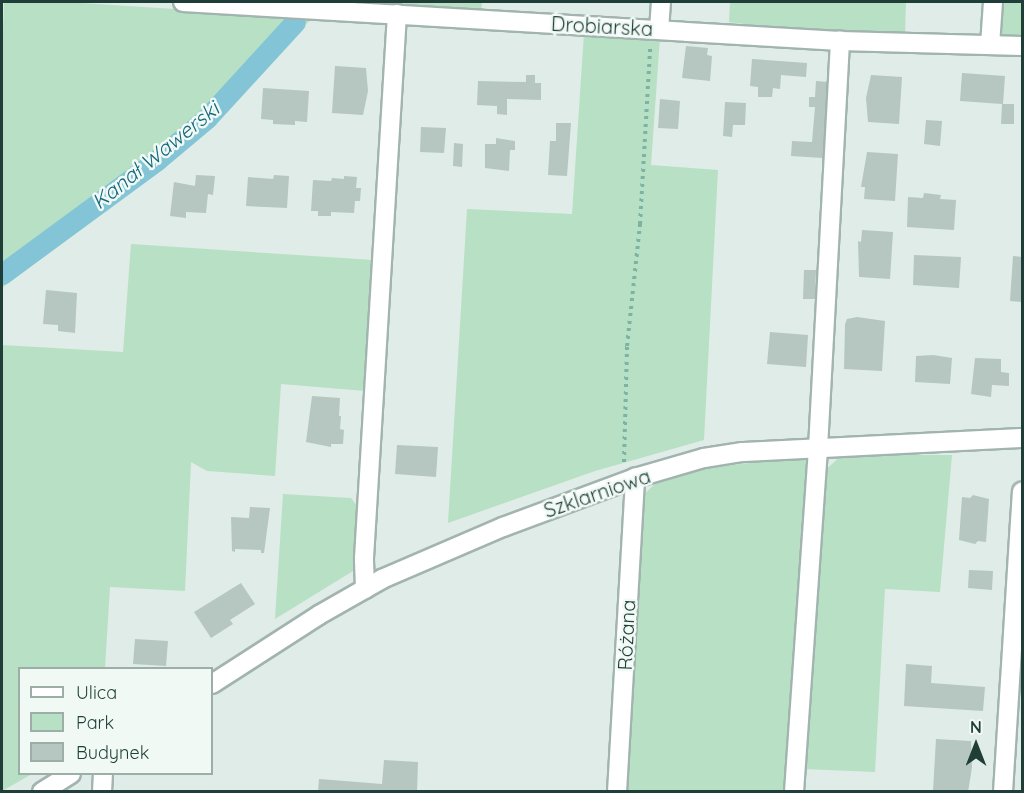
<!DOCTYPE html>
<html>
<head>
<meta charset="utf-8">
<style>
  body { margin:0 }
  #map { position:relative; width:1024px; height:793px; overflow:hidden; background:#e0ece7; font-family:Quicksand,sans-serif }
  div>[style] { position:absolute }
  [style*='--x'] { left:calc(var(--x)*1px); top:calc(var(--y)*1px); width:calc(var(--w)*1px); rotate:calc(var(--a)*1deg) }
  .green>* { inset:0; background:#b7e0c4 }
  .canal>* { height:21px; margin:-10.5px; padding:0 10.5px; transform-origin:10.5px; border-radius:10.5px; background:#83c5d7 }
  .building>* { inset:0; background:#b5c7c0 }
  .path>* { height:4px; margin-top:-2px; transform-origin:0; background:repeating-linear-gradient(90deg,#7db3a5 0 3px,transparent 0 7.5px) }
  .roads { filter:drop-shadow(2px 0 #a2b4af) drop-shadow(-2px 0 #a2b4af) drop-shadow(0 2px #a2b4af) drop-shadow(0 -2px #a2b4af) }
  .minor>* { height:18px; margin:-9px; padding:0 9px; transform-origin:9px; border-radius:9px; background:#fff }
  span { translate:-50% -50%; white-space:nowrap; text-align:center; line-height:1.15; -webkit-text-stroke:5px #f1f9f5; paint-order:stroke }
  .street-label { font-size:20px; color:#1f3e37 }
  .water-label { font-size:21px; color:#14687f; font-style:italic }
  .frame { position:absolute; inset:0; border:3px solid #1f3e37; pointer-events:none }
  .legend { position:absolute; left:18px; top:667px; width:195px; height:108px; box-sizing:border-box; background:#f1f9f5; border:2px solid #9daea9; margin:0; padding:8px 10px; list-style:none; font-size:18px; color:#1f3e37 }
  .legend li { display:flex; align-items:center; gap:12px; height:30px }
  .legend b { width:30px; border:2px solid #9daea9 }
  .north { position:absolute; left:946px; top:715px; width:60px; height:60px; -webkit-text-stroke:4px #f1f9f5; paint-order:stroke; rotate:0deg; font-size:16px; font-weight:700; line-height:24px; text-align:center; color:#1f3e37 }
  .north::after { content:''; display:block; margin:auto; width:21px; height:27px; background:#1f3e37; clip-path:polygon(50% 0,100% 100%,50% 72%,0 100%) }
</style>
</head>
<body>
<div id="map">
  <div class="green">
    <div style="clip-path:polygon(4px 2px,66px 2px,312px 18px,203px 133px,2px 288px,2px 60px)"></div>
    <div style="clip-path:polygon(316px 2px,482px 2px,481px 13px)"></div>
    <div style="clip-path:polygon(730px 2px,906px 2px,905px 33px,787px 30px,729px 22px)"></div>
    <div style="clip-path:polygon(1001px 2px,1022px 2px,1022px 42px,1011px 41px,1001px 33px)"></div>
    <div style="clip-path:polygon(584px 33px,660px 37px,651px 165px,718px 170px,704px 440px,595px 471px,448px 523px,467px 209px,572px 214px)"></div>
    <div style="clip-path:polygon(131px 244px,373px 260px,365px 391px,281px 384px,275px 476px,207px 471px,191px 462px,185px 591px,110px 587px,105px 668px,20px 668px,20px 774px,32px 774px,2px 791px,2px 345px,123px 352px)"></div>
    <div style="clip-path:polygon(842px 455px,952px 455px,940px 592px,885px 589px,875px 772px,804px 769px,822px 473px)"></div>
    <div style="clip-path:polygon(807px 456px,787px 791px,621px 792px,639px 499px,659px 480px,699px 469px)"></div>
    <div style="clip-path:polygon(283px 494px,351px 498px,358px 507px,353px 571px,275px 619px)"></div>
  </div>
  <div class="canal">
    <div style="--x:2;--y:274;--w:192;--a:-36.3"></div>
    <div style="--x:157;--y:160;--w:65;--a:-40"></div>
    <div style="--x:207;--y:118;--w:130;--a:-47.5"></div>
  </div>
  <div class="building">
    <div style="clip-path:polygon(686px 46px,708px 48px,707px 55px,712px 56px,710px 81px,682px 78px)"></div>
    <div style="clip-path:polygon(752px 59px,807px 63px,806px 77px,781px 75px,780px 89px,773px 88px,772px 97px,758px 97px,758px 87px,750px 86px)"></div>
    <div style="clip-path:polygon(335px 66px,366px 68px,368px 91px,363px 115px,332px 113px)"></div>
    <div style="clip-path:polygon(962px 73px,1005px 76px,1003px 104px,1014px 104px,1014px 124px,1001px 124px,1002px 104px,960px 101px)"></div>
    <div style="clip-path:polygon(526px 75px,535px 75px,535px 83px,541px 83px,541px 100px,507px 99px,507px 115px,497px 114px,497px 106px,477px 105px,478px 81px,526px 82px)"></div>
    <div style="clip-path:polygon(871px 75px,902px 77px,899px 124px,868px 122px,866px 98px)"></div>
    <div style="clip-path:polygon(816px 81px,828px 82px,823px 158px,791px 156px,792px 141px,812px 142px,815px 107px,809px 107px,809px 97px,815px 97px)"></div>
    <div style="clip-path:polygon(263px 88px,309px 91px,307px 122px,295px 121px,295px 125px,273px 124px,273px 120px,261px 119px)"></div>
    <div style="clip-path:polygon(660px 99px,680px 101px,678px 129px,658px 128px)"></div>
    <div style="clip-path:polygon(725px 102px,746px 103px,745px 125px,733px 125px,732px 137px,723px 136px)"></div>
    <div style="clip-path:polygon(926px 120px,942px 121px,940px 146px,924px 144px)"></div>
    <div style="clip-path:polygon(556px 123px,571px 123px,567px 176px,548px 175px,550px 141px,556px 141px)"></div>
    <div style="clip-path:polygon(421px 127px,446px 128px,444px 153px,420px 152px)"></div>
    <div style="clip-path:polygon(496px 138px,515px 141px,515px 150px,510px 150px,509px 171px,485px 168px,485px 144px,496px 144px)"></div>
    <div style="clip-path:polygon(454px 143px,463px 144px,462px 167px,453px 166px)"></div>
    <div style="clip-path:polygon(867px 152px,898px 154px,895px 201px,864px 199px,865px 187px,861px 187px)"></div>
    <div style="clip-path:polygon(196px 175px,215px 176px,213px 195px,208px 194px,206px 213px,186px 212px,186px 218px,170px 216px,174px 182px,195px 186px)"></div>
    <div style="clip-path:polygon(274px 175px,289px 176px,287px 208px,246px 206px,248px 177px,273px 179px)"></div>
    <div style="clip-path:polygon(344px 176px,357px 177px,356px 188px,361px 188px,360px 201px,355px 201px,354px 213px,331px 212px,331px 216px,318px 216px,318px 211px,311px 211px,313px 180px,331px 181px,332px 178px,344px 179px)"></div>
    <div style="clip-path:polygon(924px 193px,941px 195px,940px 199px,956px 200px,954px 230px,907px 227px,908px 197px,923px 198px)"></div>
    <div style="clip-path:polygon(862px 230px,893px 232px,890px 279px,859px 277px,858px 241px,861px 242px)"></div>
    <div style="clip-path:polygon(914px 255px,961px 257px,959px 288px,913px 285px)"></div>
    <div style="clip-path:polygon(1013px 256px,1022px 257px,1022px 302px,1010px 301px)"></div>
    <div style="clip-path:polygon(804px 270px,816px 270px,815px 299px,803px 299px)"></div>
    <div style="clip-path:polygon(46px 290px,77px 293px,75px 333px,58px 331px,58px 325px,43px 324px)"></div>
    <div style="clip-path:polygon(857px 317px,885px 321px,882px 371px,844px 369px,845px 324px,847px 319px)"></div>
    <div style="clip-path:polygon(770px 332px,808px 335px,806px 367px,767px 364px)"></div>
    <div style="clip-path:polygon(933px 355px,952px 358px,950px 384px,915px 382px,916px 356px)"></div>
    <div style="clip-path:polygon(975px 358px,1001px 359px,1001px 372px,1009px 373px,1009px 386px,992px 385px,991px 397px,971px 394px)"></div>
    <div style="clip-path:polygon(312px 396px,340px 398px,339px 416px,341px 416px,340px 429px,344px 430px,343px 444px,331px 444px,331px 447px,306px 442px)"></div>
    <div style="clip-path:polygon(397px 445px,438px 447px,436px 477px,395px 474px)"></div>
    <div style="clip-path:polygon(973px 495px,989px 499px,986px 542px,978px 541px,975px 544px,959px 540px,962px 497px,970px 498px)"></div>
    <div style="clip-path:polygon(250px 507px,270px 508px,264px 553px,261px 553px,261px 550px,235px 549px,235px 552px,232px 551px,231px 517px,249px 518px)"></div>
    <div style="clip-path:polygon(969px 570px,993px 571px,992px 590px,968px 588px)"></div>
    <div style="clip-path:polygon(241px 583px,255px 604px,230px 620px,233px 624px,211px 638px,194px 612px)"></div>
    <div style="clip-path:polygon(135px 639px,168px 641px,166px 666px,133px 664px)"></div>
    <div style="clip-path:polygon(906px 664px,932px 666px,931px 683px,985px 687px,983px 711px,904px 706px)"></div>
    <div style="clip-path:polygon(936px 739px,971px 741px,972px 767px,968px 792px,933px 791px)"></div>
    <div style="clip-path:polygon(384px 760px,418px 762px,417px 792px,318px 792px,319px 779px,382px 784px)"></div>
  </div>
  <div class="path">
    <div style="--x:624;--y:462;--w:116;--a:-88.5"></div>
    <div style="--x:627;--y:346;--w:123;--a:-83.9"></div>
    <div style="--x:640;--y:224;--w:176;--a:-86.7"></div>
  </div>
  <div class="roads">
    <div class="minor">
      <div style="--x:183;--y:2;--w:658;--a:3.4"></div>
      <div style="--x:840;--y:41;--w:182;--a:1.6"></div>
      <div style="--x:659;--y:30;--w:28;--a:-86"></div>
      <div style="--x:990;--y:45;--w:43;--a:-86"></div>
      <div style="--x:365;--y:589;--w:31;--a:-92"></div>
      <div style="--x:364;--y:558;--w:545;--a:-86.53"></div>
      <div style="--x:212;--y:684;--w:127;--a:-32.8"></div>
      <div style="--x:319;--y:615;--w:73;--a:-29.7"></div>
      <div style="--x:382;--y:579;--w:132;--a:-23.3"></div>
      <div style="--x:503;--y:527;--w:141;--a:-20.4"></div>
      <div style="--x:635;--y:478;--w:72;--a:-16.2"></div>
      <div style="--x:704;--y:458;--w:39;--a:-9"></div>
      <div style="--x:743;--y:452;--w:279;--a:-2.9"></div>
      <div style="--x:42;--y:792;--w:34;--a:-32"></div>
      <div style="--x:102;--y:792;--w:18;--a:-87"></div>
      <div style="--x:617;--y:792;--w:315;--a:-86.7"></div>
      <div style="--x:794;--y:792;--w:345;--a:-86"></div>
      <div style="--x:818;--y:448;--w:408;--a:-86.9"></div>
      <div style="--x:1003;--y:792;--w:301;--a:-86.4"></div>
    </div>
  </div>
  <div class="street-label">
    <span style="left:602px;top:26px;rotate:3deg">Drobiarska</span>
    <span style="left:597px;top:493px;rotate:-19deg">Szklarniowa</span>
    <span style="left:626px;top:635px;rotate:-87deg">Różana</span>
  </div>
  <div class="water-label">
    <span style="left:155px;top:155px;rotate:-39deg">Kanał Wawerski</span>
  </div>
  <div class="frame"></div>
  <ul class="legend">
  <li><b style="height:8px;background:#fff"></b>Ulica</li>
  <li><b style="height:16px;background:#b7e0c4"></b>Park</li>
  <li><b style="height:16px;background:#b5c7c0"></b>Budynek</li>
  </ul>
  <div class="north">N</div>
</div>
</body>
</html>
